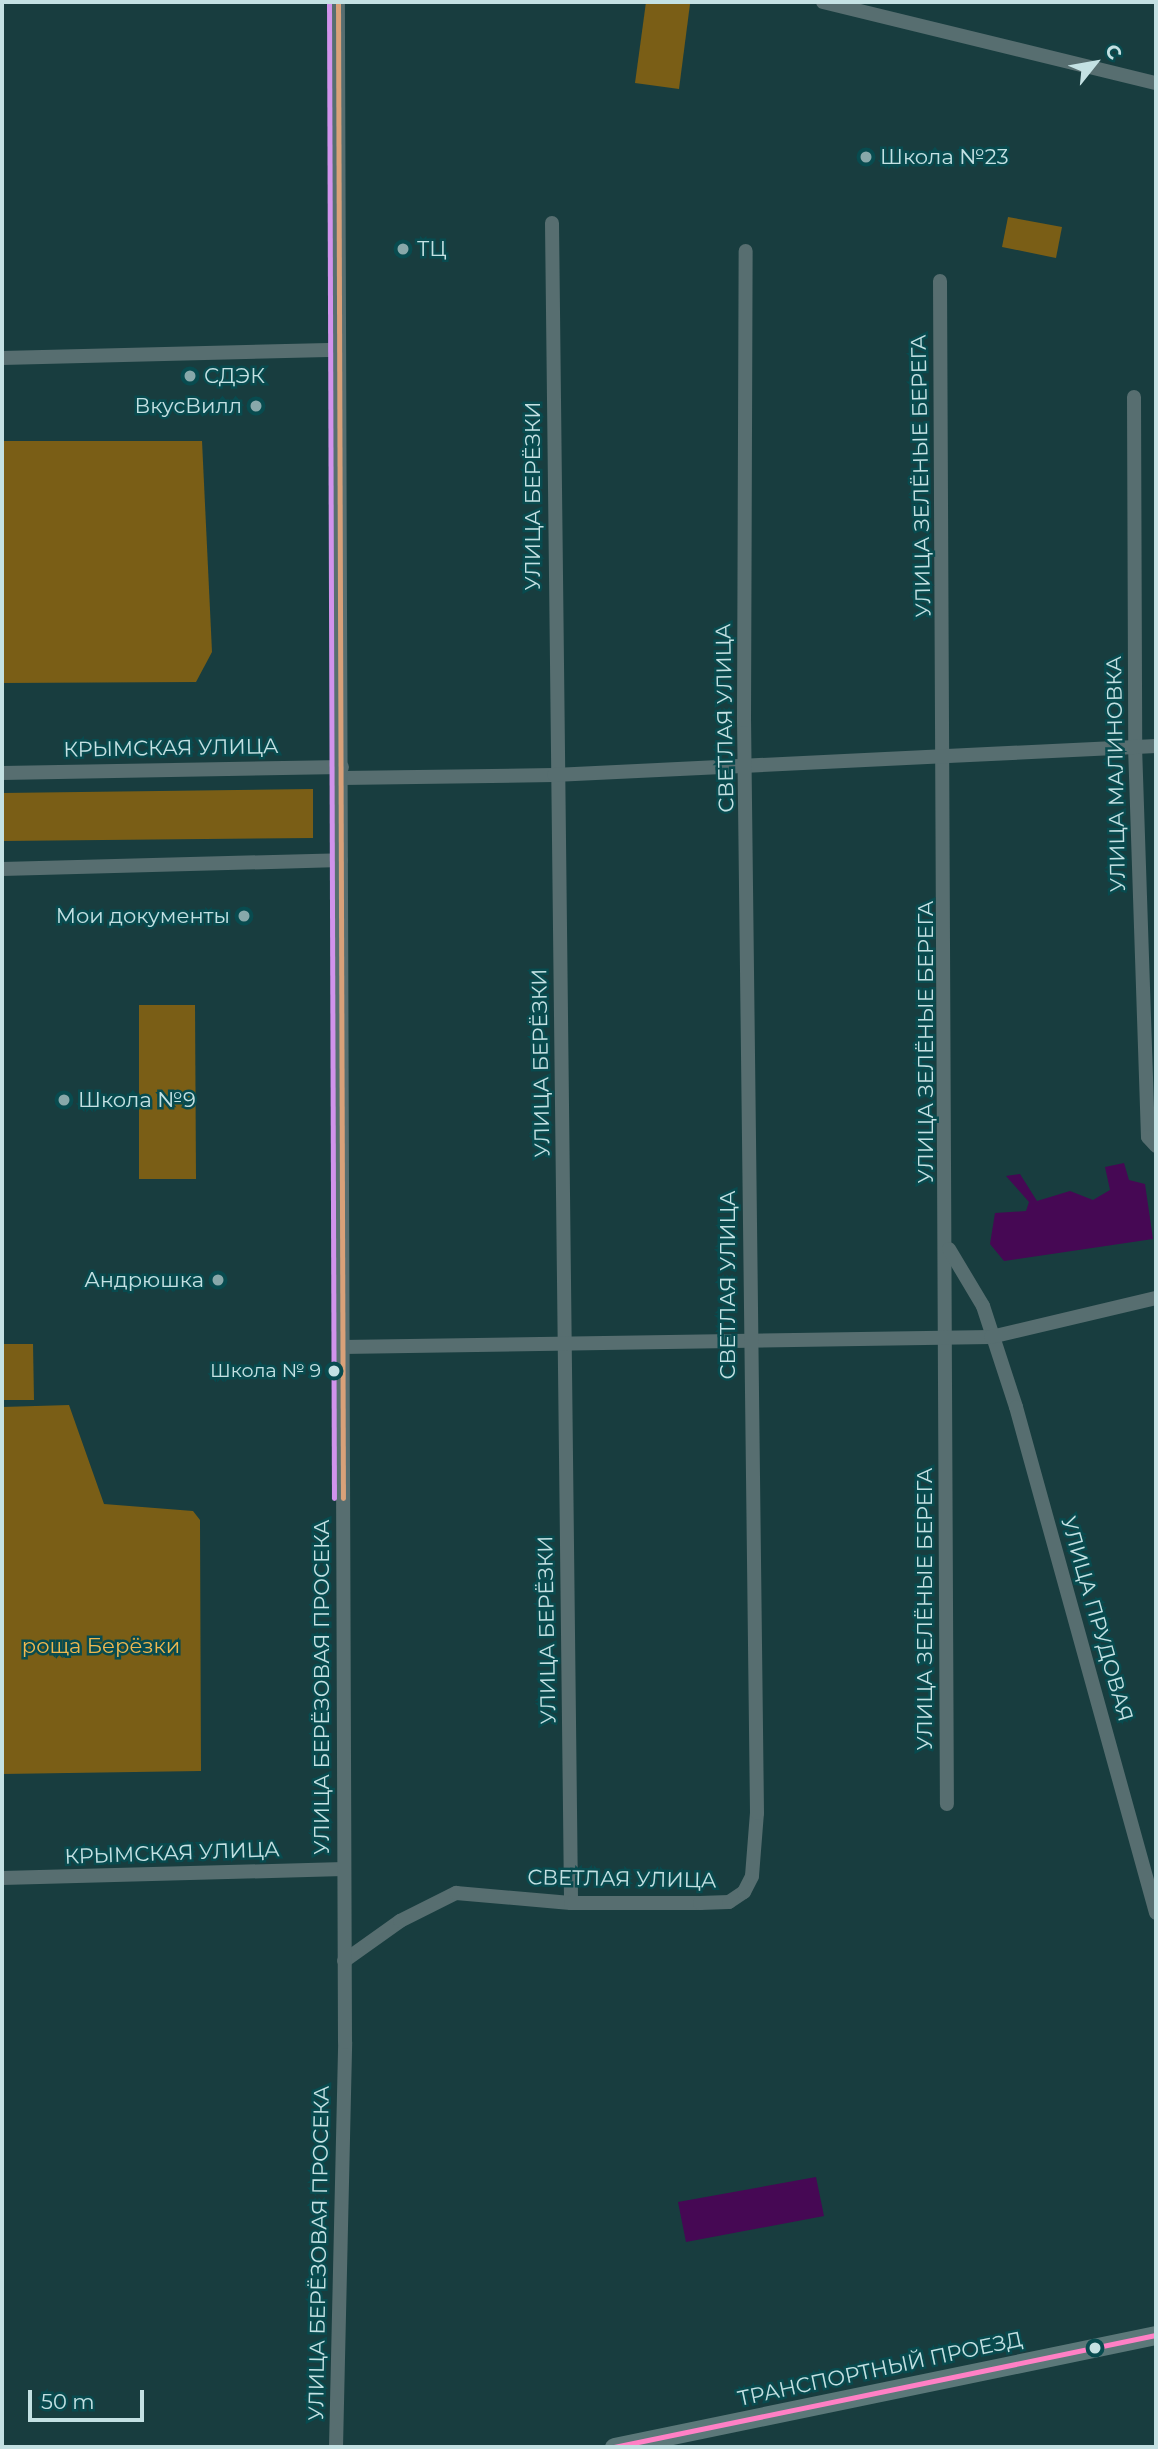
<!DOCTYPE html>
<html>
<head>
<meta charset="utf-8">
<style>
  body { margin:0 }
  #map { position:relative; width:1158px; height:2449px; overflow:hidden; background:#183d3f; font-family:Montserrat,sans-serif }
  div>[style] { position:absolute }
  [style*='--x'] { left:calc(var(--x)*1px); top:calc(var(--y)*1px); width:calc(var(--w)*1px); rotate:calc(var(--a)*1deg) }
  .green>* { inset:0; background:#7a5e16 }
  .water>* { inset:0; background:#460854 }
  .street>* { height:14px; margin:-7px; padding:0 7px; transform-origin:7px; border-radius:7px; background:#576e70 }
  .secondary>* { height:19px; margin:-9.5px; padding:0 9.5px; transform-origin:9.5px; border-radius:9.5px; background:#5b7879 }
  .bus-1>* { height:5px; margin:-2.5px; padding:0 2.5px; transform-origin:2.5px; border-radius:2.5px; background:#d9a179 }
  .bus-2>* { height:5px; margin:-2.5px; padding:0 2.5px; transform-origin:2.5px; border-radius:2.5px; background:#d193ec }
  .bus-3>* { height:5px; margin:-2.5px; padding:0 2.5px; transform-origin:2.5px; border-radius:2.5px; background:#ff80c5 }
  .dots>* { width:19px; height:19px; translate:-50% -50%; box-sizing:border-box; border:4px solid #084b4f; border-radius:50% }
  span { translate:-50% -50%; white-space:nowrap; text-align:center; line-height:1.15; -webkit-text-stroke:5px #084b4f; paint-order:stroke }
  .bus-label { font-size:19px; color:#c4e1e3 }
  .right { translate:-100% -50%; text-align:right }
  .poi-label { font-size:21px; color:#c4e1e3 }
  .left { translate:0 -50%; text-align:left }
  .street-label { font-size:21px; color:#c4e1e3 }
  .park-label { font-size:21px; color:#efb850 }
  .frame { position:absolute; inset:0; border:4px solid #c4e1e3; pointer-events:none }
  .north { position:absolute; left:1060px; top:28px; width:70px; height:70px; -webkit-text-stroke:5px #084b4f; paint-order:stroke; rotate:59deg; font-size:19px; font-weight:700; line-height:28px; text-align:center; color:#c4e1e3 }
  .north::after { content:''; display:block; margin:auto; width:24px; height:32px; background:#c4e1e3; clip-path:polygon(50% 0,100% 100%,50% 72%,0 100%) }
  .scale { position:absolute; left:28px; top:2390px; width:116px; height:32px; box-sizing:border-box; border:4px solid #c4e1e3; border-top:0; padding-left:9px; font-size:21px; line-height:24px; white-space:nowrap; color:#c4e1e3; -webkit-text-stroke:5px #084b4f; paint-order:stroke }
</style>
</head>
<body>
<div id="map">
  <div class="green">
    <div style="clip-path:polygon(646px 2px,690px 4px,679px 89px,635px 83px)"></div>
    <div style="clip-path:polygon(1008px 217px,1062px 227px,1056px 258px,1002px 247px)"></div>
    <div style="clip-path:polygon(2px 441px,202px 441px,212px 652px,196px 682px,2px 683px)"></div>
    <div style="clip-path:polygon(313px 789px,313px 838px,2px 841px,2px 793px)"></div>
    <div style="clip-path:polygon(139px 1005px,195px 1005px,196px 1179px,139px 1179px)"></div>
    <div style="clip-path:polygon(2px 1344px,33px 1344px,34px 1400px,2px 1400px)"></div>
    <div style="clip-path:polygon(69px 1405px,104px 1504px,193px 1511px,200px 1520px,201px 1771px,2px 1774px,2px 1407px)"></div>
  </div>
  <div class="water">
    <div style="clip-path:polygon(1124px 1163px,1129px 1180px,1145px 1184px,1153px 1239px,1004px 1261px,990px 1244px,995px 1213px,1026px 1211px,1029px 1202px,1006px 1176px,1020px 1174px,1037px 1201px,1070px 1191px,1093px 1200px,1110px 1190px,1105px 1167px)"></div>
    <div style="clip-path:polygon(816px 2177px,824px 2216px,686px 2242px,678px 2202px)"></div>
  </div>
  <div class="street">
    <div style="--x:823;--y:2;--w:343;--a:13.7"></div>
    <div style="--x:552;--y:223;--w:1680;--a:89.35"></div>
    <div style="--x:940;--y:281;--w:1523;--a:89.74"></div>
    <div style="--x:2;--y:358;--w:337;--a:-1.4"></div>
    <div style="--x:1134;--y:397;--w:349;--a:89.8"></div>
    <div style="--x:1135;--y:746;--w:391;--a:88.1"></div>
    <div style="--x:1148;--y:1137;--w:12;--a:48"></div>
    <div style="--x:2;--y:773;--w:340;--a:-1"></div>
    <div style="--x:342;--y:778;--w:212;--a:-0.8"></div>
    <div style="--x:554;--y:775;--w:603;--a:-2.76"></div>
    <div style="--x:2;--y:869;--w:339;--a:-1.5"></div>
    <div style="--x:949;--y:1249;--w:66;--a:59.2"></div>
    <div style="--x:983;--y:1306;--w:106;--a:71.9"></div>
    <div style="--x:1016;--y:1407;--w:525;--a:74.53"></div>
    <div style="--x:342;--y:1347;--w:649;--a:-0.88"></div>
    <div style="--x:991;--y:1337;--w:170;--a:-13.3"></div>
    <div style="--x:2;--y:1878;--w:342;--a:-1.5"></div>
    <div style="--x:344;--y:1961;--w:69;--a:-35.5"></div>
    <div style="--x:400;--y:1921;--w:63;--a:-26.6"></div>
    <div style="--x:456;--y:1893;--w:115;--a:5"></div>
    <div style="--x:571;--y:1903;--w:129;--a:0"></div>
    <div style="--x:700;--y:1903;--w:29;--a:-2"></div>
    <div style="--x:729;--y:1902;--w:18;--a:-34"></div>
    <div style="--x:744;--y:1892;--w:18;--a:-63"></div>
    <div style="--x:752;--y:1876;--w:63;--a:-85.5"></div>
    <div style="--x:757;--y:1813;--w:1093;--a:-90.68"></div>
    <div style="--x:744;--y:720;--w:469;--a:-89.8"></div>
    <div style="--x:336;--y:2447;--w:405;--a:-88.7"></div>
    <div style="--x:345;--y:2042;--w:2040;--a:-90.2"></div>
  </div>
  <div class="secondary">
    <div style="--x:614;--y:2447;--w:553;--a:-11.68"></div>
  </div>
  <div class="bus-1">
    <div style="--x:338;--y:2;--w:1496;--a:89.81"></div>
  </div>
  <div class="bus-2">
    <div style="--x:329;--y:2;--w:1496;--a:89.81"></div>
  </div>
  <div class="bus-3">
    <div style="--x:614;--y:2447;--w:553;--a:-11.68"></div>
  </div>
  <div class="dots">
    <div style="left:866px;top:157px;background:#88a8aa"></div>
    <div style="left:403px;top:249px;background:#88a8aa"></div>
    <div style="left:190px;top:376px;background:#88a8aa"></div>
    <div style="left:256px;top:406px;background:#88a8aa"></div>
    <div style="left:244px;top:916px;background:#88a8aa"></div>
    <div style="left:64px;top:1100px;background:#88a8aa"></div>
    <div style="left:218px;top:1280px;background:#88a8aa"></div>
    <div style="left:334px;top:1371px;background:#c4e1e3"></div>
    <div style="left:1095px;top:2348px;background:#c4e1e3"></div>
  </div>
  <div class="bus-label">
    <span class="right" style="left:321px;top:1371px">Школа № 9</span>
  </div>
  <div class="poi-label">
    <span class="left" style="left:880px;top:157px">Школа №23</span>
    <span class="left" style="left:417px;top:249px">ТЦ</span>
    <span class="left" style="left:204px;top:376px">СДЭК</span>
    <span class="right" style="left:242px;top:406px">ВкусВилл</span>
    <span class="right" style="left:230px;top:916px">Мои документы</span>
    <span class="left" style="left:78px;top:1100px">Школа №9</span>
    <span class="right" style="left:204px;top:1280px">Андрюшка</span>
  </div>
  <div class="street-label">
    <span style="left:921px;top:476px;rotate:-91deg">УЛИЦА ЗЕЛЁНЫЕ БЕРЕГА</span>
    <span style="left:533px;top:496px;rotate:-90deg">УЛИЦА БЕРЁЗКИ</span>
    <span style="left:725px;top:718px;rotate:-91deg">СВЕТЛАЯ УЛИЦА</span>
    <span style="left:171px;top:748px;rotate:-1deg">КРЫМСКАЯ УЛИЦА</span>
    <span style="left:1116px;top:774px;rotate:-91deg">УЛИЦА МАЛИНОВКА</span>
    <span style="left:926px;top:1042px;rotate:-90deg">УЛИЦА ЗЕЛЁНЫЕ БЕРЕГА</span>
    <span style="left:541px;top:1063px;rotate:-91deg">УЛИЦА БЕРЁЗКИ</span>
    <span style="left:728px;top:1285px;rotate:-90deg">СВЕТЛАЯ УЛИЦА</span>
    <span style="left:925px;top:1609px;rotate:-90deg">УЛИЦА ЗЕЛЁНЫЕ БЕРЕГА</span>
    <span style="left:1097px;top:1619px;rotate:74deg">УЛИЦА ПРУДОВАЯ</span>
    <span style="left:547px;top:1630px;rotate:-91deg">УЛИЦА БЕРЁЗКИ</span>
    <span style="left:322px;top:1687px;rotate:-90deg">УЛИЦА БЕРЁЗОВАЯ ПРОСЕКА</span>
    <span style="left:172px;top:1853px;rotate:-2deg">КРЫМСКАЯ УЛИЦА</span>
    <span style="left:622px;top:1879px;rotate:1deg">СВЕТЛАЯ УЛИЦА</span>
    <span style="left:319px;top:2253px;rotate:-89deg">УЛИЦА БЕРЁЗОВАЯ ПРОСЕКА</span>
    <span style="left:880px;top:2369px;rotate:-12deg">ТРАНСПОРТНЫЙ ПРОЕЗД</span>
  </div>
  <div class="park-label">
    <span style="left:101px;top:1646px">роща Берёзки</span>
  </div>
  <div class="frame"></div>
  <div class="north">С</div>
  <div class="scale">50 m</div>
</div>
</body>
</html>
